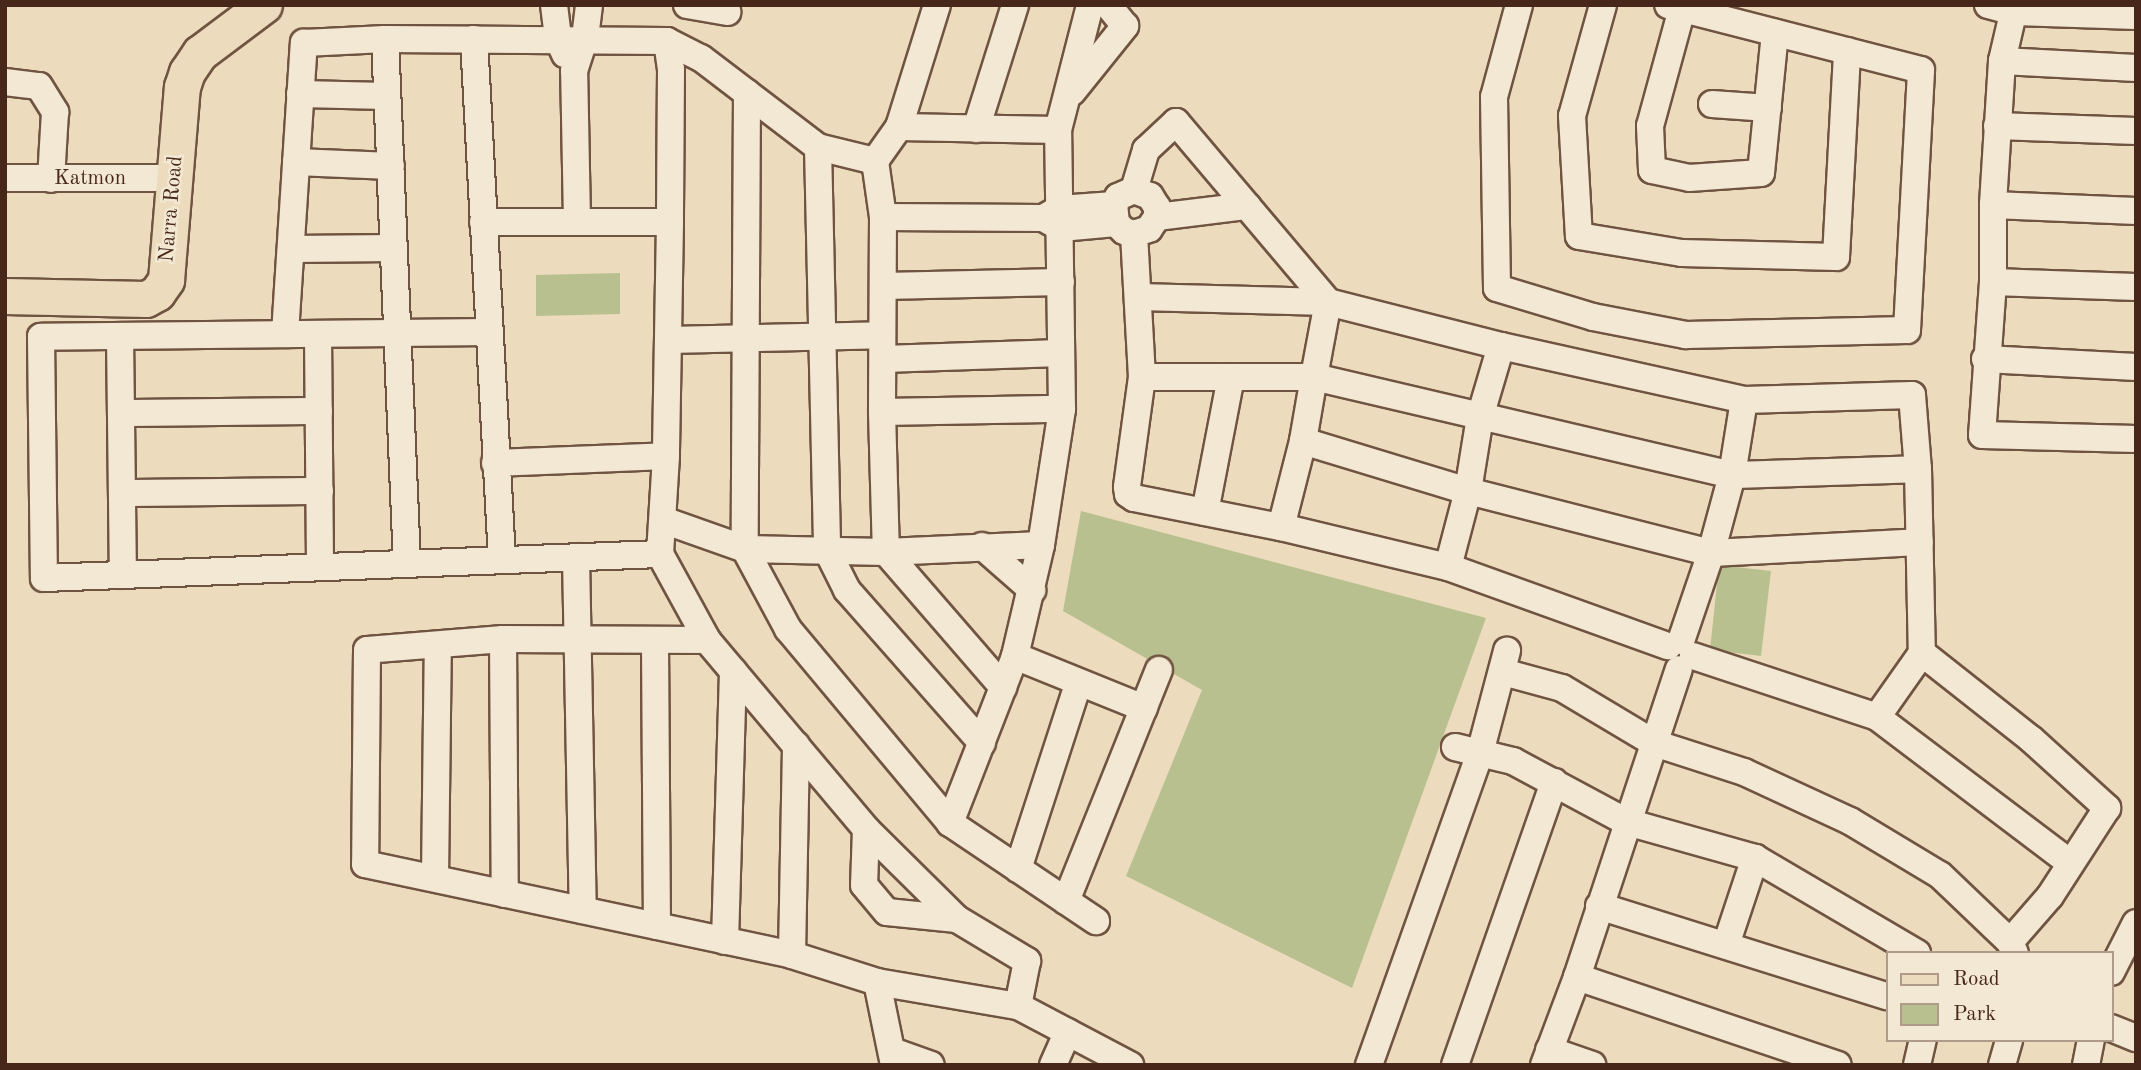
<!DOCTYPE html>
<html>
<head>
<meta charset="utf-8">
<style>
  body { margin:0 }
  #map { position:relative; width:2141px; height:1070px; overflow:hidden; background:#ecdbbc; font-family:"Old Standard TT",serif }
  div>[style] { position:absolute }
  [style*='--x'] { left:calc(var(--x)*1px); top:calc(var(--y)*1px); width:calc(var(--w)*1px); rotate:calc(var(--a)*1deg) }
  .green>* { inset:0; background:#b9c08f }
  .roads { filter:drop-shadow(2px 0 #705442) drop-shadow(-2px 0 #705442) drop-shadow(0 2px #705442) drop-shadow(0 -2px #705442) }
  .minor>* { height:26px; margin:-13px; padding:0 13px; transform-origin:13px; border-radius:13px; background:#f3e8d3 }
  .major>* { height:35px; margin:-17.5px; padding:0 17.5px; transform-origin:17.5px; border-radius:17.5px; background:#ecdbbc }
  span { translate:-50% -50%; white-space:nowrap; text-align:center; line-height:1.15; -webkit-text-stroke:5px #f3e8d3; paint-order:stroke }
  .street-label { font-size:21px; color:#47271a }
  .frame { position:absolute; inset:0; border:7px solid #47271a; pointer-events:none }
  .legend { position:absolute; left:1886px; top:951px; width:228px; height:91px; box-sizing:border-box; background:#f3e8d3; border:2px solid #ae9b89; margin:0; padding:9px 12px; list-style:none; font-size:21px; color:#47271a }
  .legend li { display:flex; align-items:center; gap:14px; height:35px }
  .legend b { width:35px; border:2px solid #ae9b89 }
</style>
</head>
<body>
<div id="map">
  <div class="green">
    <div style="clip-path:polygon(620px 273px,620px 314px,536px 316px,536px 275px)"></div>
    <div style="clip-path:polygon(1081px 511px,1486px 618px,1352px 988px,1126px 876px,1202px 690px,1063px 611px)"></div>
    <div style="clip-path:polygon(1719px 565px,1771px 571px,1761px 656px,1710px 650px)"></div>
  </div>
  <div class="roads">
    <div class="minor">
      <div style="--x:554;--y:5;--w:34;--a:83"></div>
      <div style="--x:558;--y:39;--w:17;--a:65"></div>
      <div style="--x:687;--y:5;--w:41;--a:9.9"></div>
      <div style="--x:937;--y:5;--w:128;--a:107.3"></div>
      <div style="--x:899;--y:127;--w:42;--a:125.2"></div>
      <div style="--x:875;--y:161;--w:57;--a:81.9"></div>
      <div style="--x:883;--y:217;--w:195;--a:90.3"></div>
      <div style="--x:882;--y:412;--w:140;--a:88.4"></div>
      <div style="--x:886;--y:552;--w:179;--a:49.1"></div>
      <div style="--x:1519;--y:5;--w:95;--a:105.2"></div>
      <div style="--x:1494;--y:97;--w:191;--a:89.1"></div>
      <div style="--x:1497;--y:288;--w:100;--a:16.8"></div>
      <div style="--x:1593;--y:317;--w:95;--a:11"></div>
      <div style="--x:1686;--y:335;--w:221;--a:-1.3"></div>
      <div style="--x:1907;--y:330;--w:260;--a:-86.9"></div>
      <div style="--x:1921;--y:70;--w:261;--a:-165.6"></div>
      <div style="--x:1603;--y:5;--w:115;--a:105.6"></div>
      <div style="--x:1572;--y:116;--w:120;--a:86.7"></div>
      <div style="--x:1579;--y:236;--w:104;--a:9.4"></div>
      <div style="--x:1682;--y:253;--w:154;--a:1.5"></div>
      <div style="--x:1836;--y:257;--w:206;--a:-86.9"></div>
      <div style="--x:1988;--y:5;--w:28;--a:15"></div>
      <div style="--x:2015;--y:12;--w:121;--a:1.9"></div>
      <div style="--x:2015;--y:5;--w:57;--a:103.1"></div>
      <div style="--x:2002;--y:61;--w:144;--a:93.6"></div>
      <div style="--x:1993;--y:205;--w:77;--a:90"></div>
      <div style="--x:1993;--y:282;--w:153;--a:94.1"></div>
      <div style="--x:1982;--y:435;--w:154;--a:1.5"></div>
      <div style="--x:1682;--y:9;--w:121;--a:105.3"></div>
      <div style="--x:1650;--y:126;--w:44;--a:87.4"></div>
      <div style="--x:1652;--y:170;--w:38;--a:12"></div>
      <div style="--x:1689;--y:178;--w:72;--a:-4"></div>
      <div style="--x:1761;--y:173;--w:141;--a:-84.3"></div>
      <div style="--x:385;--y:39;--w:525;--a:87.6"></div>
      <div style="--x:474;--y:39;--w:522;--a:86.92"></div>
      <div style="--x:667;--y:41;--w:29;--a:82"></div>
      <div style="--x:671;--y:70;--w:152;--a:90.4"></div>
      <div style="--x:670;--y:222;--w:234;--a:91"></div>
      <div style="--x:666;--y:456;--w:98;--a:93.5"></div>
      <div style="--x:660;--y:554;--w:98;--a:61.3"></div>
      <div style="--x:707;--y:640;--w:247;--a:49.9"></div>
      <div style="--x:866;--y:829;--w:128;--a:44.7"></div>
      <div style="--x:957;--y:919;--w:82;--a:31"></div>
      <div style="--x:1027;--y:961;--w:46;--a:101.3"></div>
      <div style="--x:2002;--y:61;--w:134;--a:3"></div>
      <div style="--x:5;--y:82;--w:34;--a:7"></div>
      <div style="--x:39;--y:86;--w:31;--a:58"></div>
      <div style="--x:55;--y:112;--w:67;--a:93.4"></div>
      <div style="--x:1072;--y:92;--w:85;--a:-51.2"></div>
      <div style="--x:1125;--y:26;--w:27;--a:-129"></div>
      <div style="--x:747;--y:93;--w:456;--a:90.3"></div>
      <div style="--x:745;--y:549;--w:91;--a:61.7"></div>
      <div style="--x:788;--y:629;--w:253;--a:50.1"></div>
      <div style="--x:950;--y:823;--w:176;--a:33.9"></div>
      <div style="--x:300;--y:94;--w:86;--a:1.3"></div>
      <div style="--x:1712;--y:104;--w:56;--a:4.1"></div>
      <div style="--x:1997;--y:126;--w:139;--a:2.1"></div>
      <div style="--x:899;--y:127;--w:159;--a:1.1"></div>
      <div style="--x:976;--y:129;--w:130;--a:-72.5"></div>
      <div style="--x:818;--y:147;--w:403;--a:88.7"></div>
      <div style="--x:827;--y:550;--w:45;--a:63.4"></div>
      <div style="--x:847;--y:590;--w:204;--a:48.6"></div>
      <div style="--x:296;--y:162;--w:95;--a:2.4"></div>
      <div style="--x:5;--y:178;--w:170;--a:0"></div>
      <div style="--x:1134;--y:190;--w:17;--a:21"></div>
      <div style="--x:1150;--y:196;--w:13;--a:58"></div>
      <div style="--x:1157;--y:207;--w:10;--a:90"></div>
      <div style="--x:1157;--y:217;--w:14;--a:124"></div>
      <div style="--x:1149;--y:229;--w:16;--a:162"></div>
      <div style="--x:1134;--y:234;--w:10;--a:-163"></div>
      <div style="--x:1124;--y:231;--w:11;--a:-135"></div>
      <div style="--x:1116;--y:223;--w:18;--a:-96"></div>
      <div style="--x:1114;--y:205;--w:9;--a:-63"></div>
      <div style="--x:1118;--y:197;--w:17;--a:-24"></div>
      <div style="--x:1134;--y:190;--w:42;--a:-73.3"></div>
      <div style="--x:1146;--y:150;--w:41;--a:-43"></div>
      <div style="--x:1176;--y:122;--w:236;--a:49.8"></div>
      <div style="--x:1328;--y:302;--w:76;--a:100.6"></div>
      <div style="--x:1314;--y:377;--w:429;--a:13.2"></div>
      <div style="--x:1732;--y:475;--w:186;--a:-1.8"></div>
      <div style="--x:1993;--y:205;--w:143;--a:2.4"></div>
      <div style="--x:883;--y:217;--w:160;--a:0.4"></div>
      <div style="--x:1043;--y:218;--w:21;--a:29"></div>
      <div style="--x:1061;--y:228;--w:55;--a:-5.2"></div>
      <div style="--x:1045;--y:217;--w:16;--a:-30"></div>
      <div style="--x:1059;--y:209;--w:55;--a:-4.2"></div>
      <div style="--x:1157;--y:217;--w:91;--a:-7"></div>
      <div style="--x:577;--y:221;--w:150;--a:-91.1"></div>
      <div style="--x:574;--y:71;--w:35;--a:-72"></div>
      <div style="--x:585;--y:38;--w:33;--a:-83"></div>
      <div style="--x:483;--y:222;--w:187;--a:0"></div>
      <div style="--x:1134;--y:234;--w:143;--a:86.8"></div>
      <div style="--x:1142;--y:377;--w:172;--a:0"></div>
      <div style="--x:1314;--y:377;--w:65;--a:99.8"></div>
      <div style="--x:1303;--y:441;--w:89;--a:104.3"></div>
      <div style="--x:291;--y:249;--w:103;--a:-0.6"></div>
      <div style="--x:1993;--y:282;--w:143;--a:2"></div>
      <div style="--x:884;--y:286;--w:177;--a:-1.3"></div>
      <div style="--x:1139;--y:297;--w:189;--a:1.5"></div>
      <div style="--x:1328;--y:302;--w:179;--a:14.3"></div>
      <div style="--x:1501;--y:346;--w:249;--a:12.5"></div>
      <div style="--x:1744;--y:400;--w:168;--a:-1.7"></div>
      <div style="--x:1912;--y:395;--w:74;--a:85.4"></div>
      <div style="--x:1918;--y:469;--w:184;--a:88.8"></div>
      <div style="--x:1922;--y:653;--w:78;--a:125.1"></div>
      <div style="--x:489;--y:332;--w:448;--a:179.4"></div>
      <div style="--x:41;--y:337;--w:241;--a:89.3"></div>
      <div style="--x:44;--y:578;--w:616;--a:-2.23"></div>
      <div style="--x:285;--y:334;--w:292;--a:-86.3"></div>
      <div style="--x:304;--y:43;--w:81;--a:-2.8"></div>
      <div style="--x:385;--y:39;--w:282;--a:0.4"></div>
      <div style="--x:667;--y:41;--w:38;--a:27"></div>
      <div style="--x:701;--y:58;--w:147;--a:37.3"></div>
      <div style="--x:818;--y:147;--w:59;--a:13.8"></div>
      <div style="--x:318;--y:334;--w:233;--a:89.5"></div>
      <div style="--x:120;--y:336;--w:239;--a:89.3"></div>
      <div style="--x:668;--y:340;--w:214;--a:-1.3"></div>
      <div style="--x:883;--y:359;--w:178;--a:-1.9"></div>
      <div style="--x:1985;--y:359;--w:151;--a:3"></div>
      <div style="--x:1142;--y:377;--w:111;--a:97.8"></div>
      <div style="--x:1127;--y:487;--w:7;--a:82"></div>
      <div style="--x:1128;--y:494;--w:7;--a:34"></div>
      <div style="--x:1134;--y:498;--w:150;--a:11.2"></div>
      <div style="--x:1281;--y:527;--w:172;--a:13.5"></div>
      <div style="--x:1448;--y:567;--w:234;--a:19.8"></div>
      <div style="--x:882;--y:412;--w:180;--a:-1"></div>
      <div style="--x:121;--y:413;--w:198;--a:-0.6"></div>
      <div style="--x:1303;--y:441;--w:172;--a:16.9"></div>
      <div style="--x:1468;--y:491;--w:251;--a:14.3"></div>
      <div style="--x:1711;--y:553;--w:209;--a:-3"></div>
      <div style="--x:495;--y:463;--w:171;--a:-2.3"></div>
      <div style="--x:122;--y:493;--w:198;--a:-0.6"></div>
      <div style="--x:1205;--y:512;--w:137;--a:-79.1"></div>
      <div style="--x:663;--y:520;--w:87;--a:19.5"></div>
      <div style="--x:745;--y:549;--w:141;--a:1.2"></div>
      <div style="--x:886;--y:552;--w:155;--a:-2.6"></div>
      <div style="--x:982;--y:546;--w:67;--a:41.3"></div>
      <div style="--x:576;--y:557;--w:353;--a:88.9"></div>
      <div style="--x:1448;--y:567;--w:79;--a:-75.3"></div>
      <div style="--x:1468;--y:491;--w:75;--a:-80.8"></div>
      <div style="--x:1480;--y:417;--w:74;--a:-73.5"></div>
      <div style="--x:503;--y:639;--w:255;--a:89.6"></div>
      <div style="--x:707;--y:640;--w:204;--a:-179.7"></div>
      <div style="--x:503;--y:639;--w:136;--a:175.4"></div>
      <div style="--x:367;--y:650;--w:214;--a:90.5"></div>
      <div style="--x:365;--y:864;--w:437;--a:12"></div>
      <div style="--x:792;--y:955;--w:89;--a:17.6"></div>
      <div style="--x:877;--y:982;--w:143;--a:9.7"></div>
      <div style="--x:1018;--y:1006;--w:127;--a:27.8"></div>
      <div style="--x:1681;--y:641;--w:93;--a:-71.2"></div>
      <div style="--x:1711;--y:553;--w:81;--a:-74.9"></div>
      <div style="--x:1732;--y:475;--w:76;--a:-80.9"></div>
      <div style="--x:655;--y:642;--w:284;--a:89.6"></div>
      <div style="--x:1922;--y:653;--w:139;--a:38.3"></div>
      <div style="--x:2031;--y:739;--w:103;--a:42.2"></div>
      <div style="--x:2107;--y:808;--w:105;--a:122.9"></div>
      <div style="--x:2050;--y:896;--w:61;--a:131"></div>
      <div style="--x:1015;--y:656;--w:139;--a:22"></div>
      <div style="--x:1693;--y:656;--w:194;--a:18.3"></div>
      <div style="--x:1877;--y:717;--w:242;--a:37.1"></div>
      <div style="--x:1503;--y:672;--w:61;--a:15.2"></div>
      <div style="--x:1562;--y:688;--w:107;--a:30.9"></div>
      <div style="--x:1654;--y:743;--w:95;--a:17.9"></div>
      <div style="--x:1744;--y:772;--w:117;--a:24.8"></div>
      <div style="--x:1850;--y:821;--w:105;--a:31"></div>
      <div style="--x:1940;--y:875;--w:97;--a:43.7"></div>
      <div style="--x:2010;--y:942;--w:12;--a:66"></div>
      <div style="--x:1455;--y:747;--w:60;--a:13.6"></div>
      <div style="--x:1513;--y:761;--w:129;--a:28.2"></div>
      <div style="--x:1627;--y:822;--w:133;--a:15.7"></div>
      <div style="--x:1755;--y:858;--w:188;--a:30.4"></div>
      <div style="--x:950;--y:823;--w:179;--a:-68.7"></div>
      <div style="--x:1015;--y:656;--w:114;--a:-76.8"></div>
      <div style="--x:1041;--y:545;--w:138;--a:-81.2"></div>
      <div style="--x:1062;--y:409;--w:279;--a:-90.8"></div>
      <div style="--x:1058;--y:130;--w:129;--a:-75.6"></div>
      <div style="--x:866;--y:829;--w:56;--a:92"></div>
      <div style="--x:864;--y:885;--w:35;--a:50"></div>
      <div style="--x:887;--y:912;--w:70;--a:5.7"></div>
      <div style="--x:1018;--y:869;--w:194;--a:-72"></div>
      <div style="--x:435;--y:878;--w:232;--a:-89.3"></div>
      <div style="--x:1066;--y:901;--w:249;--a:-68.1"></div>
      <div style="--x:1599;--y:906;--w:302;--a:17.4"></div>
      <div style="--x:725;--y:941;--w:270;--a:-88.3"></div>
      <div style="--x:1726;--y:945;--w:92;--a:-71.6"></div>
      <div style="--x:792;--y:955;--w:210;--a:-88.9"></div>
      <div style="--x:2111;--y:972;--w:55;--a:-63"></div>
      <div style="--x:1577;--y:977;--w:275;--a:18.6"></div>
      <div style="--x:877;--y:982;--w:85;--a:78.4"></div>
      <div style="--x:2111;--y:1028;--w:27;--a:22"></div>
      <div style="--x:1549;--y:1050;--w:46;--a:19.2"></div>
      <div style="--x:892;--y:1051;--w:41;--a:19.7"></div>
      <div style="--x:1053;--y:1065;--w:36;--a:-66"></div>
      <div style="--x:1369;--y:1065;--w:331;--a:-70.4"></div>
      <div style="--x:1480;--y:753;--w:106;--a:-75.2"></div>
      <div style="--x:1455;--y:1065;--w:300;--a:-70.7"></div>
      <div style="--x:1544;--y:1065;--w:94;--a:-69.4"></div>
      <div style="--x:1577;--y:977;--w:324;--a:-71.7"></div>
      <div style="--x:1917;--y:1065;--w:26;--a:-77"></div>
      <div style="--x:2002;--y:1065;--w:26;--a:-74"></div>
      <div style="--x:2086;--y:1065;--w:25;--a:-79"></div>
    </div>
    <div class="major">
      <div style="--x:5;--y:296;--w:141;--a:1.2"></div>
      <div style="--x:146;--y:299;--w:13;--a:-29"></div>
      <div style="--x:157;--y:293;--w:16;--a:-55"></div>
      <div style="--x:166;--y:280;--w:194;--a:-85.3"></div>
      <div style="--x:182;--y:87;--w:16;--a:-72"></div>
      <div style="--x:187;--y:72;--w:23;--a:-56"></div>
      <div style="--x:200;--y:53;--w:80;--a:-36.9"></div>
    </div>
  </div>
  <div class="street-label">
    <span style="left:90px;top:179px">Katmon</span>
    <span style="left:172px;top:209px;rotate:-85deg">Narra Road</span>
  </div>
  <div class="frame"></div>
  <ul class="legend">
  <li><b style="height:9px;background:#ecdbbc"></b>Road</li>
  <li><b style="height:19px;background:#b9c08f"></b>Park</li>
  </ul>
</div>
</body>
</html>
